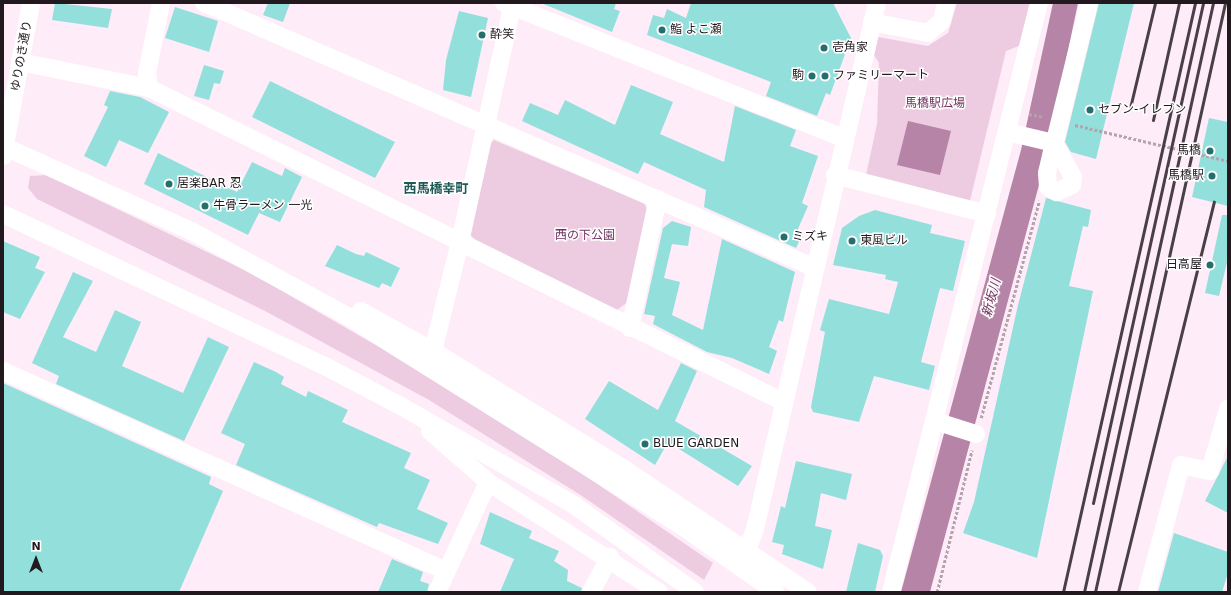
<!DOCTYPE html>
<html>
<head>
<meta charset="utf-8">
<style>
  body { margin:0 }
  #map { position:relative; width:1231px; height:595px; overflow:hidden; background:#feecf8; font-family:"DejaVu Sans","Noto Sans JP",sans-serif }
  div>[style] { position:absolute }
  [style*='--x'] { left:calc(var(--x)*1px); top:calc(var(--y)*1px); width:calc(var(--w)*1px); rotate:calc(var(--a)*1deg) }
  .green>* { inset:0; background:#edcce2 }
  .water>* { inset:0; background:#b584a6 }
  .building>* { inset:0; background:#92dfdc }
  .path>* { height:2.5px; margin-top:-1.25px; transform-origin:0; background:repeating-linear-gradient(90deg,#b2a3ad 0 3px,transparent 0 5px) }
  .minor>* { height:18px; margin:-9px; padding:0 9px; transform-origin:9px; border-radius:9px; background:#fff }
  .rail>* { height:3px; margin:-1.5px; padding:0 1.5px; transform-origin:1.5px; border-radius:1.5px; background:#493f46 }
  .dots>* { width:11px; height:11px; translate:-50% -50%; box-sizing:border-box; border:2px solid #fff; border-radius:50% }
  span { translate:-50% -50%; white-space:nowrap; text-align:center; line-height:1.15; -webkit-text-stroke:3px #fff; paint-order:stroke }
  .poi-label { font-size:12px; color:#21191e }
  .left { translate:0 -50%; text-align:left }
  .right { translate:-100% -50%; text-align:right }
  .street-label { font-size:12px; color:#21191e }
  .park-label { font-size:12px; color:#713361 }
  .neighbourhood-label { font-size:13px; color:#1e5958; font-weight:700 }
  .water-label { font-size:13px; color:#713361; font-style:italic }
  .frame { position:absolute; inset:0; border:4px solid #21191e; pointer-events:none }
  .north { position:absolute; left:16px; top:539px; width:40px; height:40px; -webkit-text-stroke:3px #fff; paint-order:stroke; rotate:0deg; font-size:11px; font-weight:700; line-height:16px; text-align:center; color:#21191e }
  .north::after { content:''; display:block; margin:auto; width:14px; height:18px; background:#21191e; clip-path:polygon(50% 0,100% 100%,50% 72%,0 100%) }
</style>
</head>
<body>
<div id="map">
  <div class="green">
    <div style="clip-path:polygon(957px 3px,1032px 3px,1021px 45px,1006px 51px,969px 205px,866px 175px,877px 124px,879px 63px,874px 55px,878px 37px,928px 46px,948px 33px)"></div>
    <div style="clip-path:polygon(494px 140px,644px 203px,647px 209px,628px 302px,614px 312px,477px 242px,468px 232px,488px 146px)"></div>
    <div style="clip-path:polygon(46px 175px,251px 273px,379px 347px,577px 470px,713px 563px,704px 580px,582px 496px,429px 400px,265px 311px,37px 199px,28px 188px,30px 176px)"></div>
  </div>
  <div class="water">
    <div style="clip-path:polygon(1053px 3px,1078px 3px,1043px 170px,930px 592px,901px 592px,1021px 150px)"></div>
    <div style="clip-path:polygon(908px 121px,951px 131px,940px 175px,897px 165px)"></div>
  </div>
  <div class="building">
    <div style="clip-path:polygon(55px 3px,112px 9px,108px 28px,52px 20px)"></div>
    <div style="clip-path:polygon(268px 3px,290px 3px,283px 22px,263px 15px)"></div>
    <div style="clip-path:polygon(541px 3px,616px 3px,614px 9px,620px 11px,612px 32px)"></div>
    <div style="clip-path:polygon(691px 3px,833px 3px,851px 38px,830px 95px,826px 93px,817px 116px,766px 96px,771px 82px,647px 35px,653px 15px,664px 18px,667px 9px,686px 18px)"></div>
    <div style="clip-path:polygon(1099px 3px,1134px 3px,1096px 159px,1071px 152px,1065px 142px)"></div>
    <div style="clip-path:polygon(175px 7px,218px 21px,209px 52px,165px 38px)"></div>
    <div style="clip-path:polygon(459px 11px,488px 18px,471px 97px,443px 90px,446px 60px)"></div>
    <div style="clip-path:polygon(204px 65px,224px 71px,220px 84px,214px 83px,209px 100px,194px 96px)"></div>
    <div style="clip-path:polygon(270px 81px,395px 142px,375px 178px,252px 117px)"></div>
    <div style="clip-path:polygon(631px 85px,673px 102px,660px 134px,724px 162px,735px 106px,796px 130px,790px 146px,818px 156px,802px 203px,808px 206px,797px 231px,803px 233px,796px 248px,704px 207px,706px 190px,644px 162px,638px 174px,522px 121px,530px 103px,558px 115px,565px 100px,615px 125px)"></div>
    <div style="clip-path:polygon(110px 91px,140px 97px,169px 112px,148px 153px,119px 140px,106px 167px,84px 156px,108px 107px,104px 105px)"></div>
    <div style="clip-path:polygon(1209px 118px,1228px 122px,1228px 206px,1192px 197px)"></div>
    <div style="clip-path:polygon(158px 153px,237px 192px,252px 162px,282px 176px,285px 168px,302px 177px,280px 222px,259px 213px,248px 235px,144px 184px)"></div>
    <div style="clip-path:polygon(1046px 198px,1091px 210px,1088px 227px,1083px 226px,1069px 286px,1093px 291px,1037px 558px,963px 533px,974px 502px,1018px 305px)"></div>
    <div style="clip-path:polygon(875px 210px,932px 225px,930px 233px,965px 241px,953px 291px,940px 288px,921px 362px,935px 366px,929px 390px,874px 376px,859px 422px,813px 412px,811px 407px,825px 332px,820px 330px,829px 299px,889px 314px,898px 282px,885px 279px,886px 275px,833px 265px,842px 228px,859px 216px)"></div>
    <div style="clip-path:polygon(1222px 215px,1228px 215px,1228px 258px,1219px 296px,1205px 293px)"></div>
    <div style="clip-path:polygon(672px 221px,691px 227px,688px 246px,672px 244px,664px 278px,680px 282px,672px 315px,703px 330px,722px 239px,795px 272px,783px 322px,779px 320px,769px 347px,777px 351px,769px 374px,732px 358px,707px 352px,653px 324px,655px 316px,644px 314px,663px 228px)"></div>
    <div style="clip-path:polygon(3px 241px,40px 257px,35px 268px,45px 272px,20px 319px,3px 312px)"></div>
    <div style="clip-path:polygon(337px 245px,356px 254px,364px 256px,366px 252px,400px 268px,391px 287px,382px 283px,379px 288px,325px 266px)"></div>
    <div style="clip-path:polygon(73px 272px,93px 281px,63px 337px,96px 352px,115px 310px,141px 322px,122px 366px,183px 393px,208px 337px,229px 347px,184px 441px,56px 384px,59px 376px,32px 363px)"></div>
    <div style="clip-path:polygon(254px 362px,276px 372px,284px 377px,281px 384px,306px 397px,308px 391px,348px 410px,342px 422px,411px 453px,404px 468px,430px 480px,417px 509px,448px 523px,438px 544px,379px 523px,377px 527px,236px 465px,245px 444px,221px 433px)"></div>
    <div style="clip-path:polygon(681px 363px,697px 371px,675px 421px,752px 466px,738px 486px,668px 442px,655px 465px,585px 419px,609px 381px,658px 410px)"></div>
    <div style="clip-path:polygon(3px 383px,211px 477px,209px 484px,223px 491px,179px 592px,3px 592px)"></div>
    <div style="clip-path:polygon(1228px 456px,1228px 513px,1205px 501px)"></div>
    <div style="clip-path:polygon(796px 461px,852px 474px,846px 500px,821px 493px,815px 526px,832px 530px,823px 569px,782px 554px,784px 545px,772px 542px,781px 506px,785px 508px)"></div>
    <div style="clip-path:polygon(490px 512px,532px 531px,529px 538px,559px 551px,554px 561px,568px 570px,567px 581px,582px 588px,581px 592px,500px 592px,514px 559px,480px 544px)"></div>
    <div style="clip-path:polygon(1174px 533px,1228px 552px,1228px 573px,1222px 592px,1158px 592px)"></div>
    <div style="clip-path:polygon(858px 543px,880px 550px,883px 556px,875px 592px,846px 592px)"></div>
    <div style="clip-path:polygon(392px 559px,423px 572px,420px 581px,429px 584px,427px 592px,378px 592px)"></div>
  </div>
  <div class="path">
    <div style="--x:1029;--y:114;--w:14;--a:12"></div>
    <div style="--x:1075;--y:125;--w:157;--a:13.2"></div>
    <div style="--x:1206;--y:155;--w:6;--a:-72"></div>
    <div style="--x:981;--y:418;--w:225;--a:-75"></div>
    <div style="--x:937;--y:592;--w:146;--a:-76.2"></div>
  </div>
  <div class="minor">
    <div style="--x:161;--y:3;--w:71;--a:101.3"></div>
    <div style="--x:147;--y:73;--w:15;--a:82"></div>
    <div style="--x:149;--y:88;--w:347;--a:26.3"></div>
    <div style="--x:460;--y:242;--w:245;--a:-77.5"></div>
    <div style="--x:204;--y:3;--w:664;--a:23.44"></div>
    <div style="--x:504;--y:3;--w:366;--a:21.7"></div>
    <div style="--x:872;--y:22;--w:57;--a:11.1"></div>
    <div style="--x:928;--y:33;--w:18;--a:-41"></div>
    <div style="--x:942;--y:21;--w:18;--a:-77"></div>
    <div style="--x:20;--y:62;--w:132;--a:11.4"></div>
    <div style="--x:1007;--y:132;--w:48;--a:13.2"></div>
    <div style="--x:1054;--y:143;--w:39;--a:61"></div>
    <div style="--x:1073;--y:177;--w:8;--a:97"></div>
    <div style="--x:1072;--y:185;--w:17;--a:155"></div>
    <div style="--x:1057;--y:192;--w:10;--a:-151"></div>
    <div style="--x:1048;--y:187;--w:14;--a:-94"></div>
    <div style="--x:1047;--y:173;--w:31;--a:-77"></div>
    <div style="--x:1054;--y:143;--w:6;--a:-72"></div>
    <div style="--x:1056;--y:137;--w:138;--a:-76.2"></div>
    <div style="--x:5;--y:147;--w:206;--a:24.3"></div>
    <div style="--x:193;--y:232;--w:175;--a:28.6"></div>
    <div style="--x:347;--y:316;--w:397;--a:32.1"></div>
    <div style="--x:683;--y:527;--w:113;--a:35"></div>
    <div style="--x:3;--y:156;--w:156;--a:-79.6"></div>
    <div style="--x:835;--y:175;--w:157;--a:14.4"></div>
    <div style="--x:3;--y:214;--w:356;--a:25.3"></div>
    <div style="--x:325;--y:366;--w:84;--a:27.8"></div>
    <div style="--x:399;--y:405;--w:202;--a:29.7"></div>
    <div style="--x:574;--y:505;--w:149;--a:35.7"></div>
    <div style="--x:361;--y:311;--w:82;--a:29.1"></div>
    <div style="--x:433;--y:351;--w:225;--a:31.7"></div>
    <div style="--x:624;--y:469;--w:221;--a:33.8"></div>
    <div style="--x:630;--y:328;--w:132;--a:-77.8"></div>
    <div style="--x:433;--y:351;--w:112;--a:-76.1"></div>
    <div style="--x:460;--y:242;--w:361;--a:26.3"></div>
    <div style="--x:3;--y:371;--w:486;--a:24.3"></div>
    <div style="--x:935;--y:421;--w:43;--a:17.6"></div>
    <div style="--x:430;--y:431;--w:77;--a:41.3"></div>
    <div style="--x:488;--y:482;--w:203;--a:32.8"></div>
    <div style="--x:747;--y:550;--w:22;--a:-69"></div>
    <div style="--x:755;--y:529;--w:540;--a:-76.94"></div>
    <div style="--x:437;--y:592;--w:121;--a:-65.1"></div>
    <div style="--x:591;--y:592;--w:40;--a:-62"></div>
    <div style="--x:891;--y:592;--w:607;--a:-75.9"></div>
    <div style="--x:1147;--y:592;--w:131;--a:-75"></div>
    <div style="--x:1181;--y:465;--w:30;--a:12"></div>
    <div style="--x:1210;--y:471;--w:65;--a:-73.8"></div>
  </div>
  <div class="rail">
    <div style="--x:1130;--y:108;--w:108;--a:-76.6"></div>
    <div style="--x:1153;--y:120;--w:120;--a:-77.5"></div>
    <div style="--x:1093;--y:503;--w:512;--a:-77.59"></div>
    <div style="--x:1063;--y:592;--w:604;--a:-77.37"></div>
    <div style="--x:1084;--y:592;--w:603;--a:-77.65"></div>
    <div style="--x:1095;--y:592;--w:603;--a:-77.55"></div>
    <div style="--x:1118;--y:592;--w:402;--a:-76.2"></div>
  </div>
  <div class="dots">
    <div style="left:662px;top:30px;background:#246f6d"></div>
    <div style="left:482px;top:35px;background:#246f6d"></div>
    <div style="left:824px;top:48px;background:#246f6d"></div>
    <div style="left:812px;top:76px;background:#246f6d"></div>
    <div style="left:825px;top:76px;background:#246f6d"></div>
    <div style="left:1090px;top:110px;background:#246f6d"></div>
    <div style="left:1210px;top:151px;background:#246f6d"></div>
    <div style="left:1212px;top:176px;background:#246f6d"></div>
    <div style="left:169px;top:184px;background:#246f6d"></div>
    <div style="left:205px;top:206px;background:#246f6d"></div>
    <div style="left:784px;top:237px;background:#246f6d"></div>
    <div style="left:852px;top:241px;background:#246f6d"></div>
    <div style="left:1210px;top:265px;background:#246f6d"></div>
    <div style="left:645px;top:444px;background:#246f6d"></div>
  </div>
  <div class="poi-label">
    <span class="left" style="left:670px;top:30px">鮨 よこ瀬</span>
    <span class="left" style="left:490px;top:35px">酔笑</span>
    <span class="left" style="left:832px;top:48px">壱角家</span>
    <span class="right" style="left:804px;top:76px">駒</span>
    <span class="left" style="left:833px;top:76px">ファミリーマート</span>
    <span class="left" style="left:1098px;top:110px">セブン-イレブン</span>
    <span class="right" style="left:1201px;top:151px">馬橋</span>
    <span class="right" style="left:1204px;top:176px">馬橋駅</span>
    <span class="left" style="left:177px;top:184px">居楽BAR 忍</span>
    <span class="left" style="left:213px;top:206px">牛骨ラーメン 一光</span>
    <span class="left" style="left:792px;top:237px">ミズキ</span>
    <span class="left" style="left:860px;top:241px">東風ビル</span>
    <span class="right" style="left:1202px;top:265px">日高屋</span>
    <span class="left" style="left:653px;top:444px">BLUE GARDEN</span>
  </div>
  <div class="street-label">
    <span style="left:22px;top:56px;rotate:-80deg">ゆりのき通り</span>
  </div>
  <div class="park-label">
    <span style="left:935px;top:104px">馬橋駅広場</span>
    <span style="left:585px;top:236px">西の下公園</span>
  </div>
  <div class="neighbourhood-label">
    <span style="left:436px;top:189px">西馬橋幸町</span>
  </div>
  <div class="water-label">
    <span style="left:992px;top:298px;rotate:-75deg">新坂川</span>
  </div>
  <div class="frame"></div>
  <div class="north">N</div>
</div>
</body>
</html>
